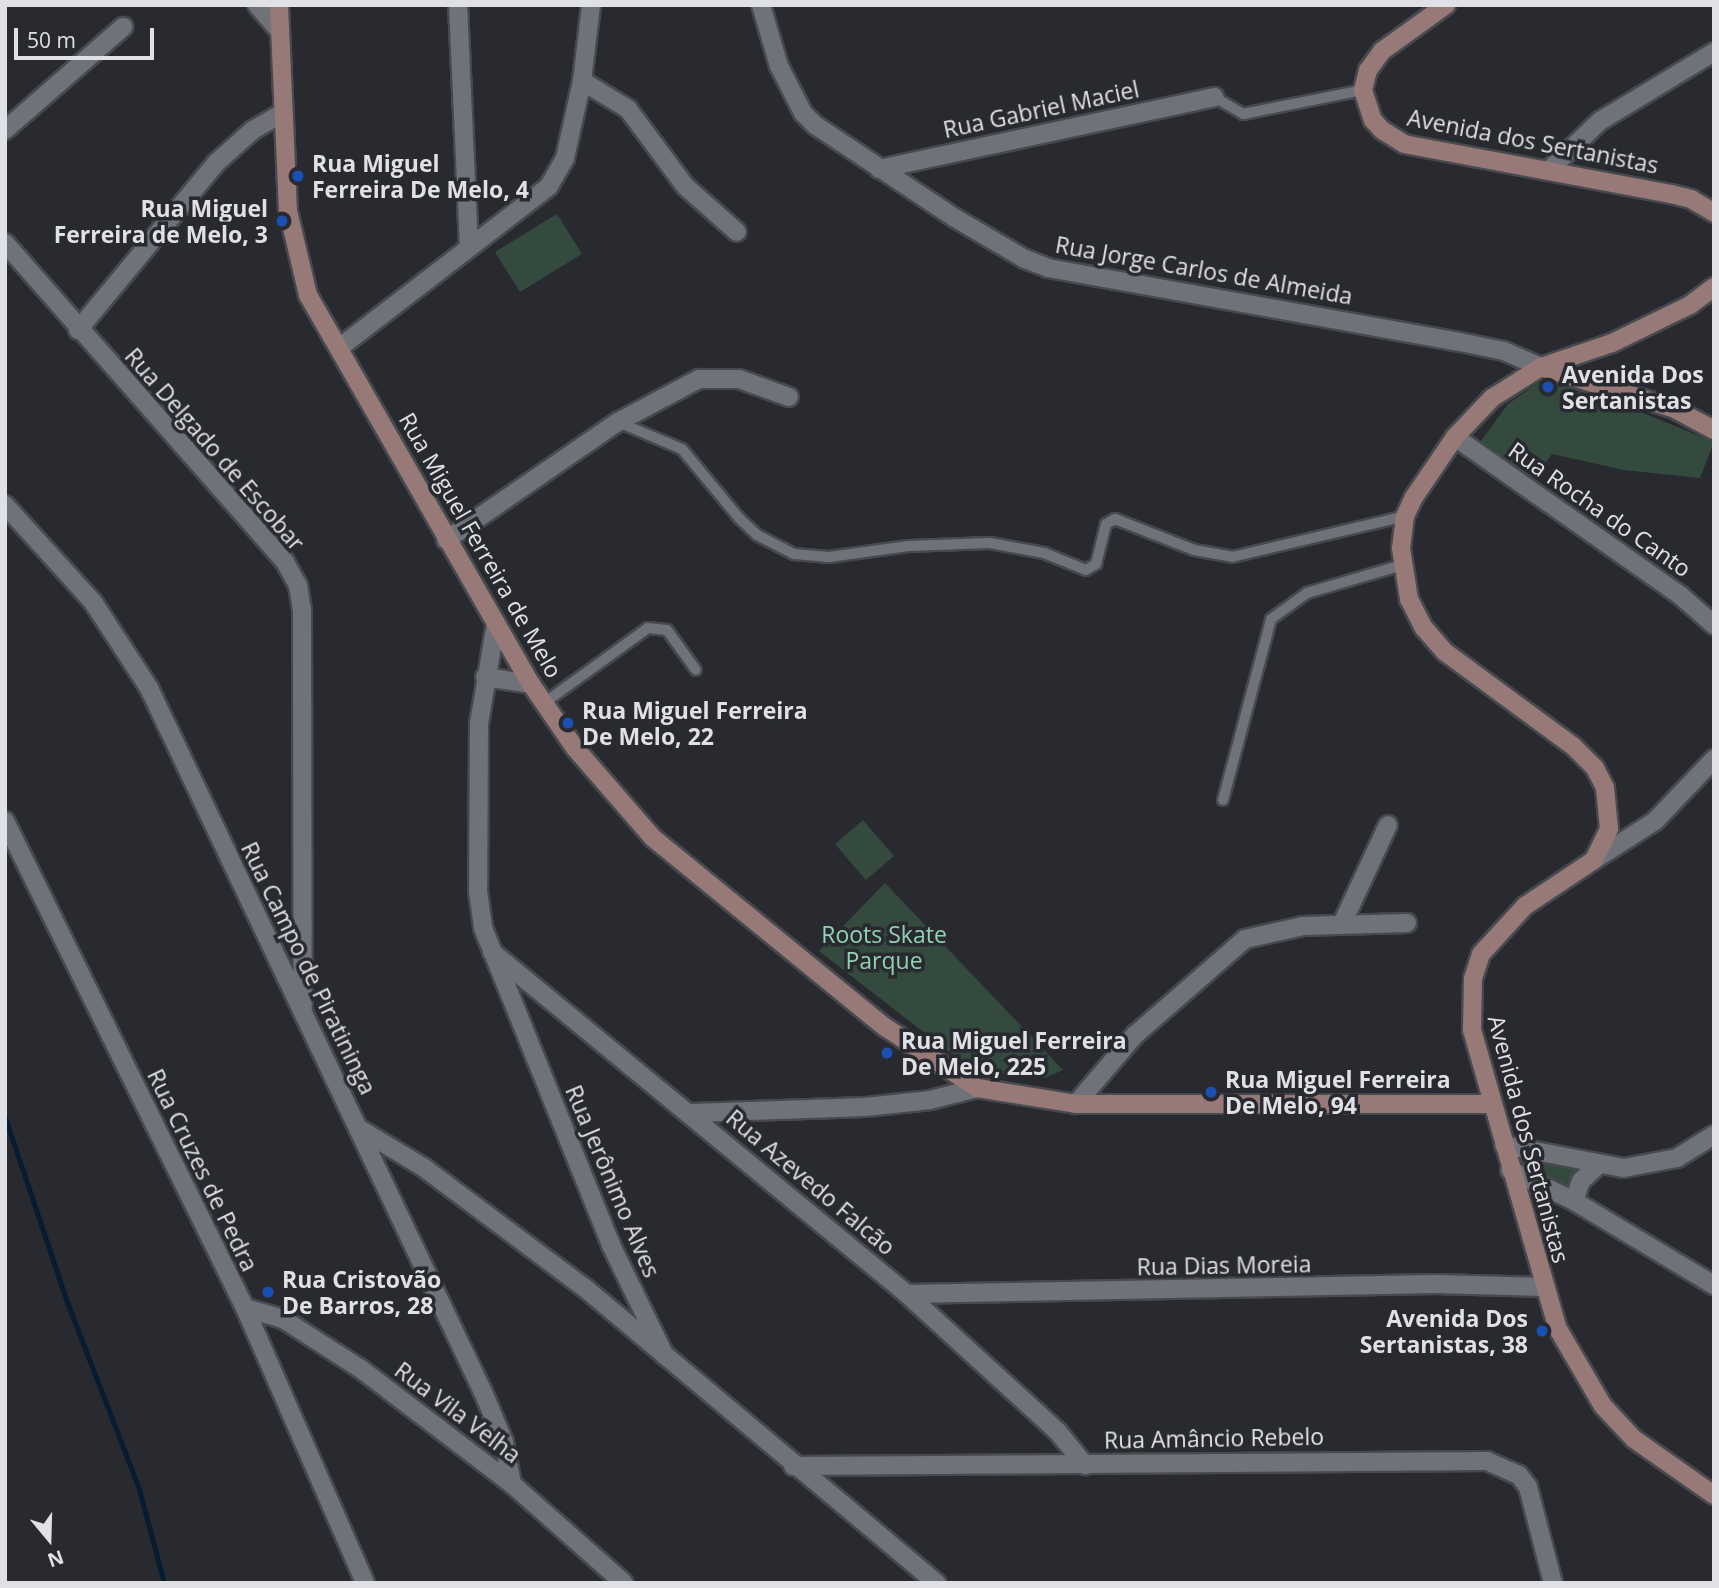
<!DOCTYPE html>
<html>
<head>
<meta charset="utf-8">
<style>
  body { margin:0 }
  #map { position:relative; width:1719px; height:1588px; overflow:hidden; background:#282a30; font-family:"Open Sans",sans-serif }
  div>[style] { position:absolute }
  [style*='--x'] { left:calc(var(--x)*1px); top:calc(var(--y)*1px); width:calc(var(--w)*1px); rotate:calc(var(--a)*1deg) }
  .green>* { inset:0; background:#344a3f }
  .stream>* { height:5px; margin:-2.5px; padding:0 2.5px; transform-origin:2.5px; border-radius:2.5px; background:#071c31 }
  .roads { filter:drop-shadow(2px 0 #47494e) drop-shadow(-2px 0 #47494e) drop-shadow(0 2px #47494e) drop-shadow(0 -2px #47494e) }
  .lane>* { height:10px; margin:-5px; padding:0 5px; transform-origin:5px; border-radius:5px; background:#707279 }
  .street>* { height:18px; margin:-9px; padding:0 9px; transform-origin:9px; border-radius:9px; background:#707279 }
  .secondary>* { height:18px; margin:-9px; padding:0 9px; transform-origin:9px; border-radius:9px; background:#977978 }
  .dots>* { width:19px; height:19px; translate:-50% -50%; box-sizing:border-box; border:4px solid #282a30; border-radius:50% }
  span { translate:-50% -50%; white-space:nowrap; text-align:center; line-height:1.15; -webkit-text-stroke:7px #282a30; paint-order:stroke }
  .street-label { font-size:23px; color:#e0e1e6 }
  .poi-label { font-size:23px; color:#e0e1e6; font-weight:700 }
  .left { translate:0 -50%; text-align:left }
  .right { translate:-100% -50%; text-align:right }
  .park-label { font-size:23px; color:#92d2b3 }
  .frame { position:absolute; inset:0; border:7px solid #e0e1e6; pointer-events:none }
  .north { position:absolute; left:14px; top:1504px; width:70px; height:70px; -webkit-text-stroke:5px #282a30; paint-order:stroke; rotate:161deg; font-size:19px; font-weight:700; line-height:28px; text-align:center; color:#e0e1e6 }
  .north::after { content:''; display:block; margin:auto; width:24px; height:32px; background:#e0e1e6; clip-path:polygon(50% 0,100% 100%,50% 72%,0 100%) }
  .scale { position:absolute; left:14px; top:28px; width:140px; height:32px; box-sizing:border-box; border:4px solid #e0e1e6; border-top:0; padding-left:9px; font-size:21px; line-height:24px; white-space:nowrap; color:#e0e1e6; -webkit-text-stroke:5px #282a30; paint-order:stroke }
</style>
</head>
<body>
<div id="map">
  <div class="green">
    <div style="clip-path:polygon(557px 214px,582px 254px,520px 292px,495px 252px)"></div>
    <div style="clip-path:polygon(1567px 382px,1714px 442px,1700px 478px,1624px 470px,1552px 454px,1534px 479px,1480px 442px,1508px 404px,1538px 383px)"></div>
    <div style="clip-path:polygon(863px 820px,894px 856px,866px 880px,835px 844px)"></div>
    <div style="clip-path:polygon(885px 883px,1063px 1070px,1045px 1078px,1012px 1077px,957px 1058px,819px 951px)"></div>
    <div style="clip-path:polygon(1520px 1156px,1579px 1167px,1581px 1171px,1569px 1188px,1563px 1189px,1523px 1169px)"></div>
  </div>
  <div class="stream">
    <div style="--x:5;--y:1117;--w:195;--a:71.5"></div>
    <div style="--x:67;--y:1302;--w:200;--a:68.9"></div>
    <div style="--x:139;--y:1489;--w:97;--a:75.1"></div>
  </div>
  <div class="roads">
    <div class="lane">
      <div style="--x:1214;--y:97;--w:34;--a:30"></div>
      <div style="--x:1243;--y:114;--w:122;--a:-11.3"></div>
      <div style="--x:618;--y:422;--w:69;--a:22.9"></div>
      <div style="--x:682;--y:449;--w:89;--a:50.4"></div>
      <div style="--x:739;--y:518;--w:25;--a:43"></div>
      <div style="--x:757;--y:535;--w:42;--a:27.2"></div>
      <div style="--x:794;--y:554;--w:35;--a:5"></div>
      <div style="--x:829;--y:557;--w:80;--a:-7.9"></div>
      <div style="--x:908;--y:546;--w:82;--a:-2.1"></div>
      <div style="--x:990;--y:543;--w:55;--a:10.5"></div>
      <div style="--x:1044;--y:553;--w:45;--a:22"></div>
      <div style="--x:1086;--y:570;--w:12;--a:-31"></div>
      <div style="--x:1096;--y:564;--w:41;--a:-76"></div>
      <div style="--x:1106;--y:524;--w:10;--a:-29"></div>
      <div style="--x:1115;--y:519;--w:85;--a:21.4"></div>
      <div style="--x:1194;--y:550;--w:39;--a:10"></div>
      <div style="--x:1232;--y:557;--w:178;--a:-13.3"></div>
      <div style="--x:544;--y:703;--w:128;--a:-35.8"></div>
      <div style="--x:648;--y:628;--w:19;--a:6"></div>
      <div style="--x:667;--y:630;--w:49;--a:54.1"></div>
      <div style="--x:1223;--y:800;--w:187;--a:-75.1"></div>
      <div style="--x:1271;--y:619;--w:44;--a:-35.8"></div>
      <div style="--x:1307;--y:593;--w:99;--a:-16.4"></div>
    </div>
    <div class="street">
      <div style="--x:257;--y:5;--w:35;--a:49"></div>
      <div style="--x:458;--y:5;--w:242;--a:87.4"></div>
      <div style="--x:761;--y:5;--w:64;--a:73.6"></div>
      <div style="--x:779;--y:66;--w:53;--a:62.9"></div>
      <div style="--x:803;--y:113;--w:17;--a:45"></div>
      <div style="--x:815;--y:125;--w:168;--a:33.6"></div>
      <div style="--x:955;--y:218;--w:81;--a:30.4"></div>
      <div style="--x:1025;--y:259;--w:25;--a:21"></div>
      <div style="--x:1048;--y:268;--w:413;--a:10.2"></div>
      <div style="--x:1455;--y:341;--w:50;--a:11.5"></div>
      <div style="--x:1504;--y:351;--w:40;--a:23.4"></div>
      <div style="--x:582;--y:81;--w:54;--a:31.3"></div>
      <div style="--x:628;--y:109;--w:96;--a:53.5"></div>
      <div style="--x:685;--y:186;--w:69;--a:41.5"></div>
      <div style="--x:5;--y:130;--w:157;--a:-41.1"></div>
      <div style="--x:879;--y:169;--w:343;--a:-12.1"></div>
      <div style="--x:1548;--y:171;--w:72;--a:-43.9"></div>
      <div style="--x:1600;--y:121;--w:133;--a:-31.2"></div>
      <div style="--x:5;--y:243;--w:424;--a:48.7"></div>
      <div style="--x:285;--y:562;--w:26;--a:61"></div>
      <div style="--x:298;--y:585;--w:24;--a:81"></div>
      <div style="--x:302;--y:609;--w:399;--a:89.9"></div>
      <div style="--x:78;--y:330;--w:217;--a:-50.4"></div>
      <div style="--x:216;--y:163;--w:50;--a:-41.7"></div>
      <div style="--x:253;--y:130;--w:34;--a:-30"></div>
      <div style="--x:339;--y:348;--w:265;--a:-37.6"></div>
      <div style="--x:549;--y:186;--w:32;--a:-60"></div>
      <div style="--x:565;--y:158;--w:79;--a:-77.6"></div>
      <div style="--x:582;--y:81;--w:77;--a:-83.2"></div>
      <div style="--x:1455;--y:437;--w:276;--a:35.1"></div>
      <div style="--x:1681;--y:596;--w:44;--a:41.3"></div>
      <div style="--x:5;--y:505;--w:131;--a:47.8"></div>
      <div style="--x:93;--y:602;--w:103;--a:56.9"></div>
      <div style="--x:149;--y:688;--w:779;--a:64.62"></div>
      <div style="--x:483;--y:1392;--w:54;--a:67.2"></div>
      <div style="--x:504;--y:1442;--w:43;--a:79.2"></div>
      <div style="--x:446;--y:540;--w:209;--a:-34.5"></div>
      <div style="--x:618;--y:422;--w:92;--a:-28"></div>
      <div style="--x:699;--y:379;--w:40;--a:0"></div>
      <div style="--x:739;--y:379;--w:53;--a:19.8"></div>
      <div style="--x:496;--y:623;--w:102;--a:99.6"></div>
      <div style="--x:479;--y:724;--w:167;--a:90.3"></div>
      <div style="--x:478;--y:891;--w:37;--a:82"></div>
      <div style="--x:483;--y:928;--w:342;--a:68"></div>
      <div style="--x:611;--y:1245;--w:123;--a:64.1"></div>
      <div style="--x:485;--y:677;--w:47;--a:8.7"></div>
      <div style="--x:5;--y:821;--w:543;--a:63.77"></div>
      <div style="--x:245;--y:1308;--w:300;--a:66.4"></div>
      <div style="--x:1594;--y:860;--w:72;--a:-32.6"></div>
      <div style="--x:1655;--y:821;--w:86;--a:-46.4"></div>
      <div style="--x:1342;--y:924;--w:109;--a:-65.1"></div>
      <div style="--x:492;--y:952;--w:538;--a:39.49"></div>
      <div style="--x:907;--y:1294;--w:205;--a:42.4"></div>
      <div style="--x:1058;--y:1432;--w:43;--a:50.7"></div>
      <div style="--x:1076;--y:1104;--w:91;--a:-49.5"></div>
      <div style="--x:1135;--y:1035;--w:146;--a:-41.1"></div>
      <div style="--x:1245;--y:939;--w:59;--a:-12.6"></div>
      <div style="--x:1303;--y:926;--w:104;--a:-1.7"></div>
      <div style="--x:692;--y:1113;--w:174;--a:-2"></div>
      <div style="--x:866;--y:1107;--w:64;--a:-6.2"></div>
      <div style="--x:930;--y:1100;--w:49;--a:-14.3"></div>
      <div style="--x:358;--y:1128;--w:76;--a:31"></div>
      <div style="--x:423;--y:1167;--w:202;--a:36.8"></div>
      <div style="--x:585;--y:1288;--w:459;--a:40"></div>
      <div style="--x:1504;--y:1145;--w:122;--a:10.9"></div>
      <div style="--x:1624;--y:1168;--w:54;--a:-10.7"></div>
      <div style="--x:1677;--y:1158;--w:44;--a:-31.9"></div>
      <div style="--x:1510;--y:1170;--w:71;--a:25.8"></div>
      <div style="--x:1574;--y:1201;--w:163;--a:31"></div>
      <div style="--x:1574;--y:1201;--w:21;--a:-71"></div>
      <div style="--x:1581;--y:1181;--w:23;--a:-43"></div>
      <div style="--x:907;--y:1294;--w:530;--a:-1.08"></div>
      <div style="--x:1437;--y:1284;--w:106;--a:1.6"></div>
      <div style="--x:245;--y:1308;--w:40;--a:16"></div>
      <div style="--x:283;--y:1319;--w:93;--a:32.7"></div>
      <div style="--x:361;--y:1369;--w:190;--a:37.3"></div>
      <div style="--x:512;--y:1484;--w:149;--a:41.5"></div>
      <div style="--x:793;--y:1466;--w:694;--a:-0.41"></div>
      <div style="--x:1487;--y:1461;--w:35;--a:24"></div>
      <div style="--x:1519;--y:1475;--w:15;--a:53"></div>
      <div style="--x:1528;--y:1487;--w:99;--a:75.4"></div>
    </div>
    <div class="secondary">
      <div style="--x:279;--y:5;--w:206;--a:87.5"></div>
      <div style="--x:288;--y:211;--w:86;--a:76.6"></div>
      <div style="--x:308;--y:295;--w:448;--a:60.2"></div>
      <div style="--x:531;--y:684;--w:78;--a:55.5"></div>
      <div style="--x:575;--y:748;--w:119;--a:49.1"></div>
      <div style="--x:653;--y:838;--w:299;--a:39.2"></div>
      <div style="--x:885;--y:1027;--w:110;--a:33.5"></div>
      <div style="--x:977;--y:1088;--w:100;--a:9.2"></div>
      <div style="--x:1076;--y:1104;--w:415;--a:0"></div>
      <div style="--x:1446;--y:5;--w:79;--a:144.3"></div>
      <div style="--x:1382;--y:51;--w:24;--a:126"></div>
      <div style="--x:1368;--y:70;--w:21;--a:104"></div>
      <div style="--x:1363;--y:90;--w:32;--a:72"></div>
      <div style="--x:1373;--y:120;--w:13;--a:48"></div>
      <div style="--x:1382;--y:130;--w:26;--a:32"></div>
      <div style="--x:1404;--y:144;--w:272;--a:10.6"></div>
      <div style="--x:1671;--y:194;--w:21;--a:14"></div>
      <div style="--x:1691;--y:199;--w:27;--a:31"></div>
      <div style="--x:1714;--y:287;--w:30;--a:143"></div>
      <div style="--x:1690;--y:305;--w:87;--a:154"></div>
      <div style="--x:1612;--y:343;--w:75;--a:161.3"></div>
      <div style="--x:1541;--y:367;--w:58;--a:147.7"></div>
      <div style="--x:1492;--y:398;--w:54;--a:133.5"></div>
      <div style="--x:1455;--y:437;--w:73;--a:124.3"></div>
      <div style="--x:1414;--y:497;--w:21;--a:115"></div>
      <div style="--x:1405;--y:516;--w:32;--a:97"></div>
      <div style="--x:1401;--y:548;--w:52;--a:81.1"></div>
      <div style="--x:1409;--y:599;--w:33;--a:63"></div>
      <div style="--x:1424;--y:628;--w:32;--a:49"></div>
      <div style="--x:1445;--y:652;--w:159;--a:36.3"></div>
      <div style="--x:1573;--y:746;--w:31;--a:45"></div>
      <div style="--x:1595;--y:768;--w:22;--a:63"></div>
      <div style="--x:1605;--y:788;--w:41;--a:84.4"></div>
      <div style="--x:1609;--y:829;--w:34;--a:116"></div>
      <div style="--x:1594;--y:860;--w:83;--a:146.3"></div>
      <div style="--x:1525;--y:906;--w:65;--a:132.5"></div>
      <div style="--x:1481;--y:954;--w:25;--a:108"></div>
      <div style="--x:1473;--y:978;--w:52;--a:91.1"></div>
      <div style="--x:1472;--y:1030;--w:311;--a:74"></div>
      <div style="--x:1558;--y:1329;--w:89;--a:59.7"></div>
      <div style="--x:1603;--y:1406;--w:45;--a:46.8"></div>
      <div style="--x:1634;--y:1439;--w:98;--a:35"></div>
      <div style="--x:1541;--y:367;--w:138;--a:17.3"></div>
      <div style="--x:1673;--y:408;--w:47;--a:28.2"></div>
    </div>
  </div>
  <div class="dots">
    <div style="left:298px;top:176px;background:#1a4fb4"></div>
    <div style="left:282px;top:221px;background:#1a4fb4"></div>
    <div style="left:1548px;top:387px;background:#1a4fb4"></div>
    <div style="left:568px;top:723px;background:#1a4fb4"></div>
    <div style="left:887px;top:1053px;background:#1a4fb4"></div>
    <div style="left:1211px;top:1092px;background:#1a4fb4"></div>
    <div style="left:268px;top:1292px;background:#1a4fb4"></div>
    <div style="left:1542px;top:1331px;background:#1a4fb4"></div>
  </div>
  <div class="street-label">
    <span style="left:1041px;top:109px;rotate:-12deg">Rua Gabriel Maciel</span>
    <span style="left:1533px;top:141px;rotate:11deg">Avenida dos Sertanistas</span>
    <span style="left:1204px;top:270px;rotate:10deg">Rua Jorge Carlos de Almeida</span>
    <span style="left:215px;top:449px;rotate:49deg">Rua Delgado de Escobar</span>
    <span style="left:1600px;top:509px;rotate:35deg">Rua Rocha do Canto</span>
    <span style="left:481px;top:545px;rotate:60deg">Rua Miguel Ferreira de Melo</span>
    <span style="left:309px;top:968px;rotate:64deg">Rua Campo de Piratininga</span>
    <span style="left:1529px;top:1139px;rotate:75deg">Avenida dos Sertanistas</span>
    <span style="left:203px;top:1170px;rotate:64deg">Rua Cruzes de Pedra</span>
    <span style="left:613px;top:1181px;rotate:67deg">Rua Jerônimo Alves</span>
    <span style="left:811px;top:1182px;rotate:40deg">Rua Azevedo Falcão</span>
    <span style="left:1224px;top:1265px;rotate:-1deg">Rua Dias Moreia</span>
    <span style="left:458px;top:1412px;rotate:37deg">Rua Vila Velha</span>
    <span style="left:1214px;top:1438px;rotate:-1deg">Rua Amâncio Rebelo</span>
  </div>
  <div class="poi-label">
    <span class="left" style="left:312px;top:176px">Rua Miguel<br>Ferreira De Melo, 4</span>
    <span class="right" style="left:268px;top:221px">Rua Miguel<br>Ferreira de Melo, 3</span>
    <span class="left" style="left:1562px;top:387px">Avenida Dos<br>Sertanistas</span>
    <span class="left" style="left:582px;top:723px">Rua Miguel Ferreira<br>De Melo, 22</span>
    <span class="left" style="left:901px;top:1053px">Rua Miguel Ferreira<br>De Melo, 225</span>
    <span class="left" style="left:1225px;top:1092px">Rua Miguel Ferreira<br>De Melo, 94</span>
    <span class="left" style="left:282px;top:1292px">Rua Cristovão<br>De Barros, 28</span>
    <span class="right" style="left:1528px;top:1331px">Avenida Dos<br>Sertanistas, 38</span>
  </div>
  <div class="park-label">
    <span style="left:884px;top:947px">Roots Skate<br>Parque</span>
  </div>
  <div class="frame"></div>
  <div class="north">N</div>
  <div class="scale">50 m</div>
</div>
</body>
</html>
